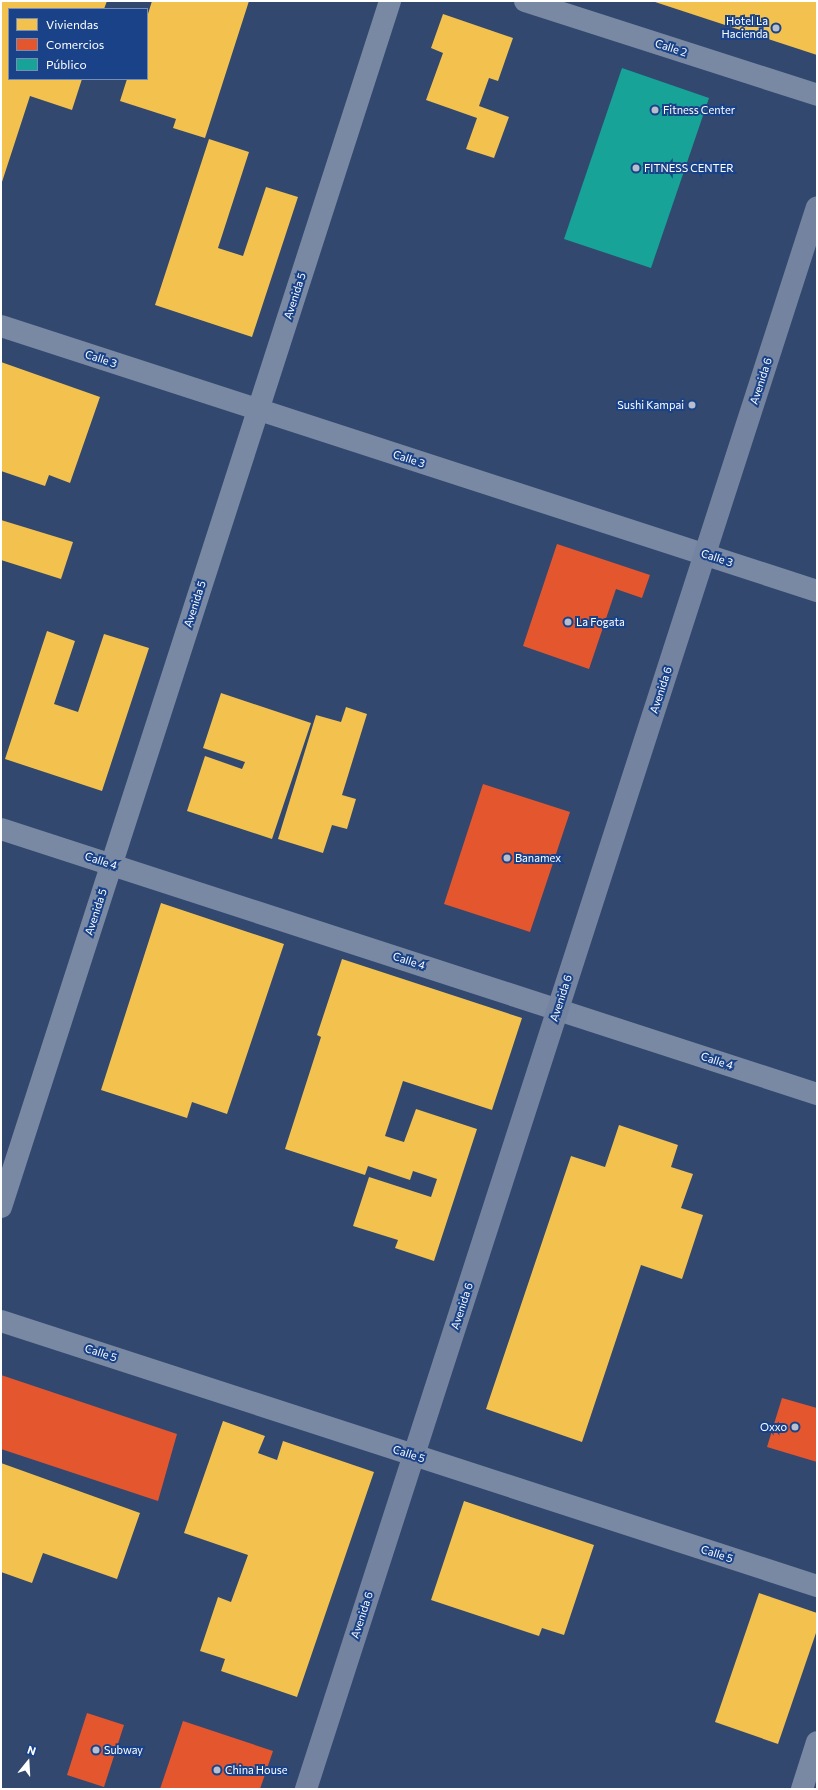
<!DOCTYPE html>
<html>
<head>
<meta charset="utf-8">
<style>
  body { margin:0 }
  #map { position:relative; width:818px; height:1790px; overflow:hidden; background:#32486f; font-family:Commissioner,sans-serif }
  div>[style] { position:absolute }
  [style*='--x'] { left:calc(var(--x)*1px); top:calc(var(--y)*1px); width:calc(var(--w)*1px); rotate:calc(var(--a)*1deg) }
  .homes>* { inset:0; background:#f2c14e }
  .shops>* { inset:0; background:#e4572e }
  .public>* { inset:0; background:#17a398 }
  .minor>* { height:22px; margin:-11px; padding:0 11px; transform-origin:11px; border-radius:11px; background:#7989a4 }
  .tertiary>* { height:22px; margin:-11px; padding:0 11px; transform-origin:11px; border-radius:11px; background:#7989a4 }
  .secondary>* { height:22px; margin:-11px; padding:0 11px; transform-origin:11px; border-radius:11px; background:#7484a0 }
  .dots>* { width:11px; height:11px; translate:-50% -50%; box-sizing:border-box; border:2px solid #194288; border-radius:50% }
  span { translate:-50% -50%; white-space:nowrap; text-align:center; line-height:1.15; -webkit-text-stroke:4px #194288; paint-order:stroke }
  .poi-label { font-size:11px; color:#fff }
  .right { translate:-100% -50%; text-align:right }
  .left { translate:0 -50%; text-align:left }
  .street-label { font-size:11px; color:#fff }
  .frame { position:absolute; inset:0; border:2px solid #fff; pointer-events:none }
  .legend { position:absolute; left:8px; top:8px; width:140px; height:72px; box-sizing:border-box; background:#194288; border:1px solid #758eb8; margin:0; padding:5px 7px; list-style:none; font-size:12px; color:#fff }
  .legend li { display:flex; align-items:center; gap:8px; height:20px }
  .legend b { width:20px; border:1px solid #758eb8 }
  .north { position:absolute; left:8px; top:1742px; width:40px; height:40px; -webkit-text-stroke:3px #194288; paint-order:stroke; rotate:18deg; font-size:11px; font-weight:700; line-height:16px; text-align:center; color:#fff }
  .north::after { content:''; display:block; margin:auto; width:14px; height:18px; background:#fff; clip-path:polygon(50% 0,100% 100%,50% 72%,0 100%) }
</style>
</head>
<body>
<div id="map">
  <div class="homes">
    <div style="clip-path:polygon(1px 1px,107px 1px,104px 9px,9px 9px,9px 79px,82px 79px,72px 110px,30px 96px,1px 185px)"></div>
    <div style="clip-path:polygon(152px 1px,249px 1px,205px 138px,173px 128px,176px 119px,120px 101px,127px 79px,147px 79px,147px 17px)"></div>
    <div style="clip-path:polygon(652px 1px,817px 1px,817px 55px)"></div>
    <div style="clip-path:polygon(443px 14px,513px 38px,498px 81px,489px 78px,479px 106px,509px 117px,494px 158px,466px 149px,477px 118px,426px 100px,443px 53px,431px 48px)"></div>
    <div style="clip-path:polygon(209px 139px,249px 152px,218px 248px,243px 256px,266px 187px,298px 197px,252px 337px,155px 305px)"></div>
    <div style="clip-path:polygon(1px 362px,100px 397px,70px 483px,49px 475px,45px 486px,1px 471px)"></div>
    <div style="clip-path:polygon(1px 520px,73px 542px,61px 579px,1px 560px)"></div>
    <div style="clip-path:polygon(47px 631px,75px 641px,54px 704px,78px 712px,104px 634px,149px 648px,102px 791px,5px 759px)"></div>
    <div style="clip-path:polygon(221px 693px,311px 723px,272px 839px,187px 811px,205px 756px,242px 769px,245px 762px,203px 748px)"></div>
    <div style="clip-path:polygon(346px 707px,367px 714px,342px 795px,356px 799px,347px 829px,332px 825px,323px 853px,278px 839px,316px 715px,341px 722px)"></div>
    <div style="clip-path:polygon(161px 903px,284px 944px,227px 1114px,192px 1102px,187px 1118px,101px 1090px)"></div>
    <div style="clip-path:polygon(342px 959px,522px 1018px,492px 1110px,403px 1081px,385px 1136px,404px 1142px,416px 1109px,477px 1129px,434px 1261px,395px 1248px,398px 1240px,353px 1226px,369px 1177px,431px 1197px,437px 1179px,413px 1171px,410px 1180px,368px 1166px,365px 1175px,285px 1149px,321px 1037px,317px 1035px)"></div>
    <div style="clip-path:polygon(619px 1125px,678px 1145px,671px 1167px,693px 1174px,681px 1208px,703px 1215px,682px 1279px,641px 1265px,582px 1442px,486px 1409px,571px 1156px,605px 1167px)"></div>
    <div style="clip-path:polygon(223px 1421px,265px 1436px,258px 1453px,277px 1460px,283px 1441px,374px 1472px,297px 1697px,221px 1671px,225px 1659px,200px 1651px,218px 1597px,231px 1602px,248px 1555px,184px 1533px)"></div>
    <div style="clip-path:polygon(1px 1463px,140px 1513px,117px 1579px,43px 1553px,32px 1583px,1px 1572px)"></div>
    <div style="clip-path:polygon(464px 1501px,594px 1545px,564px 1635px,542px 1628px,539px 1636px,431px 1600px)"></div>
    <div style="clip-path:polygon(759px 1593px,817px 1613px,817px 1630px,778px 1744px,715px 1722px)"></div>
  </div>
  <div class="shops">
    <div style="clip-path:polygon(557px 544px,650px 575px,642px 598px,616px 589px,589px 669px,523px 646px)"></div>
    <div style="clip-path:polygon(483px 784px,570px 812px,530px 932px,444px 904px)"></div>
    <div style="clip-path:polygon(1px 1375px,177px 1434px,158px 1501px,1px 1449px)"></div>
    <div style="clip-path:polygon(782px 1398px,817px 1408px,817px 1462px,767px 1447px)"></div>
    <div style="clip-path:polygon(87px 1713px,124px 1725px,104px 1787px,67px 1775px)"></div>
    <div style="clip-path:polygon(183px 1721px,273px 1751px,260px 1789px,160px 1789px)"></div>
  </div>
  <div class="public">
    <div style="clip-path:polygon(622px 68px,709px 98px,651px 268px,564px 239px)"></div>
  </div>
  <div class="minor">
    <div style="--x:525;--y:1;--w:307;--a:17.8"></div>
    <div style="--x:1;--y:326;--w:858;--a:17.99"></div>
    <div style="--x:1;--y:829;--w:858;--a:17.99"></div>
    <div style="--x:1;--y:1207;--w:1267;--a:-72.12"></div>
    <div style="--x:802;--y:1789;--w:49;--a:-72.3"></div>
  </div>
  <div class="tertiary">
    <div style="--x:1;--y:1321;--w:858;--a:17.99"></div>
  </div>
  <div class="secondary">
    <div style="--x:306;--y:1789;--w:1662;--a:-72.1"></div>
  </div>
  <div class="dots">
    <div style="left:776px;top:28px;background:#b7bfcd"></div>
    <div style="left:655px;top:110px;background:#b7bfcd"></div>
    <div style="left:636px;top:168px;background:#b7bfcd"></div>
    <div style="left:692px;top:405px;background:#b7bfcd"></div>
    <div style="left:568px;top:622px;background:#b7bfcd"></div>
    <div style="left:507px;top:858px;background:#b7bfcd"></div>
    <div style="left:795px;top:1427px;background:#b7bfcd"></div>
    <div style="left:96px;top:1750px;background:#b7bfcd"></div>
    <div style="left:217px;top:1770px;background:#b7bfcd"></div>
  </div>
  <div class="poi-label">
    <span class="right" style="left:768px;top:28px">Hotel La<br>Hacienda</span>
    <span class="left" style="left:663px;top:110px">Fitness Center</span>
    <span class="left" style="left:644px;top:168px">FITNESS CENTER</span>
    <span class="right" style="left:684px;top:405px">Sushi Kampai</span>
    <span class="left" style="left:576px;top:622px">La Fogata</span>
    <span class="left" style="left:515px;top:858px">Banamex</span>
    <span class="right" style="left:787px;top:1427px">Oxxo</span>
    <span class="left" style="left:104px;top:1750px">Subway</span>
    <span class="left" style="left:225px;top:1770px">China House</span>
  </div>
  <div class="street-label">
    <span style="left:671px;top:48px;rotate:18deg">Calle 2</span>
    <span style="left:295px;top:296px;rotate:-72deg">Avenida 5</span>
    <span style="left:101px;top:359px;rotate:18deg">Calle 3</span>
    <span style="left:761px;top:381px;rotate:-72deg">Avenida 6</span>
    <span style="left:409px;top:459px;rotate:18deg">Calle 3</span>
    <span style="left:717px;top:558px;rotate:18deg">Calle 3</span>
    <span style="left:195px;top:604px;rotate:-72deg">Avenida 5</span>
    <span style="left:661px;top:690px;rotate:-72deg">Avenida 6</span>
    <span style="left:101px;top:861px;rotate:18deg">Calle 4</span>
    <span style="left:96px;top:912px;rotate:-72deg">Avenida 5</span>
    <span style="left:409px;top:961px;rotate:18deg">Calle 4</span>
    <span style="left:561px;top:998px;rotate:-72deg">Avenida 6</span>
    <span style="left:717px;top:1061px;rotate:18deg">Calle 4</span>
    <span style="left:462px;top:1306px;rotate:-72deg">Avenida 6</span>
    <span style="left:101px;top:1353px;rotate:18deg">Calle 5</span>
    <span style="left:409px;top:1454px;rotate:18deg">Calle 5</span>
    <span style="left:717px;top:1554px;rotate:18deg">Calle 5</span>
    <span style="left:362px;top:1615px;rotate:-72deg">Avenida 6</span>
  </div>
  <div class="frame"></div>
  <ul class="legend">
  <li><b style="height:11px;background:#f2c14e"></b>Viviendas</li>
  <li><b style="height:11px;background:#e4572e"></b>Comercios</li>
  <li><b style="height:11px;background:#17a398"></b>Público</li>
  </ul>
  <div class="north">N</div>
</div>
</body>
</html>
